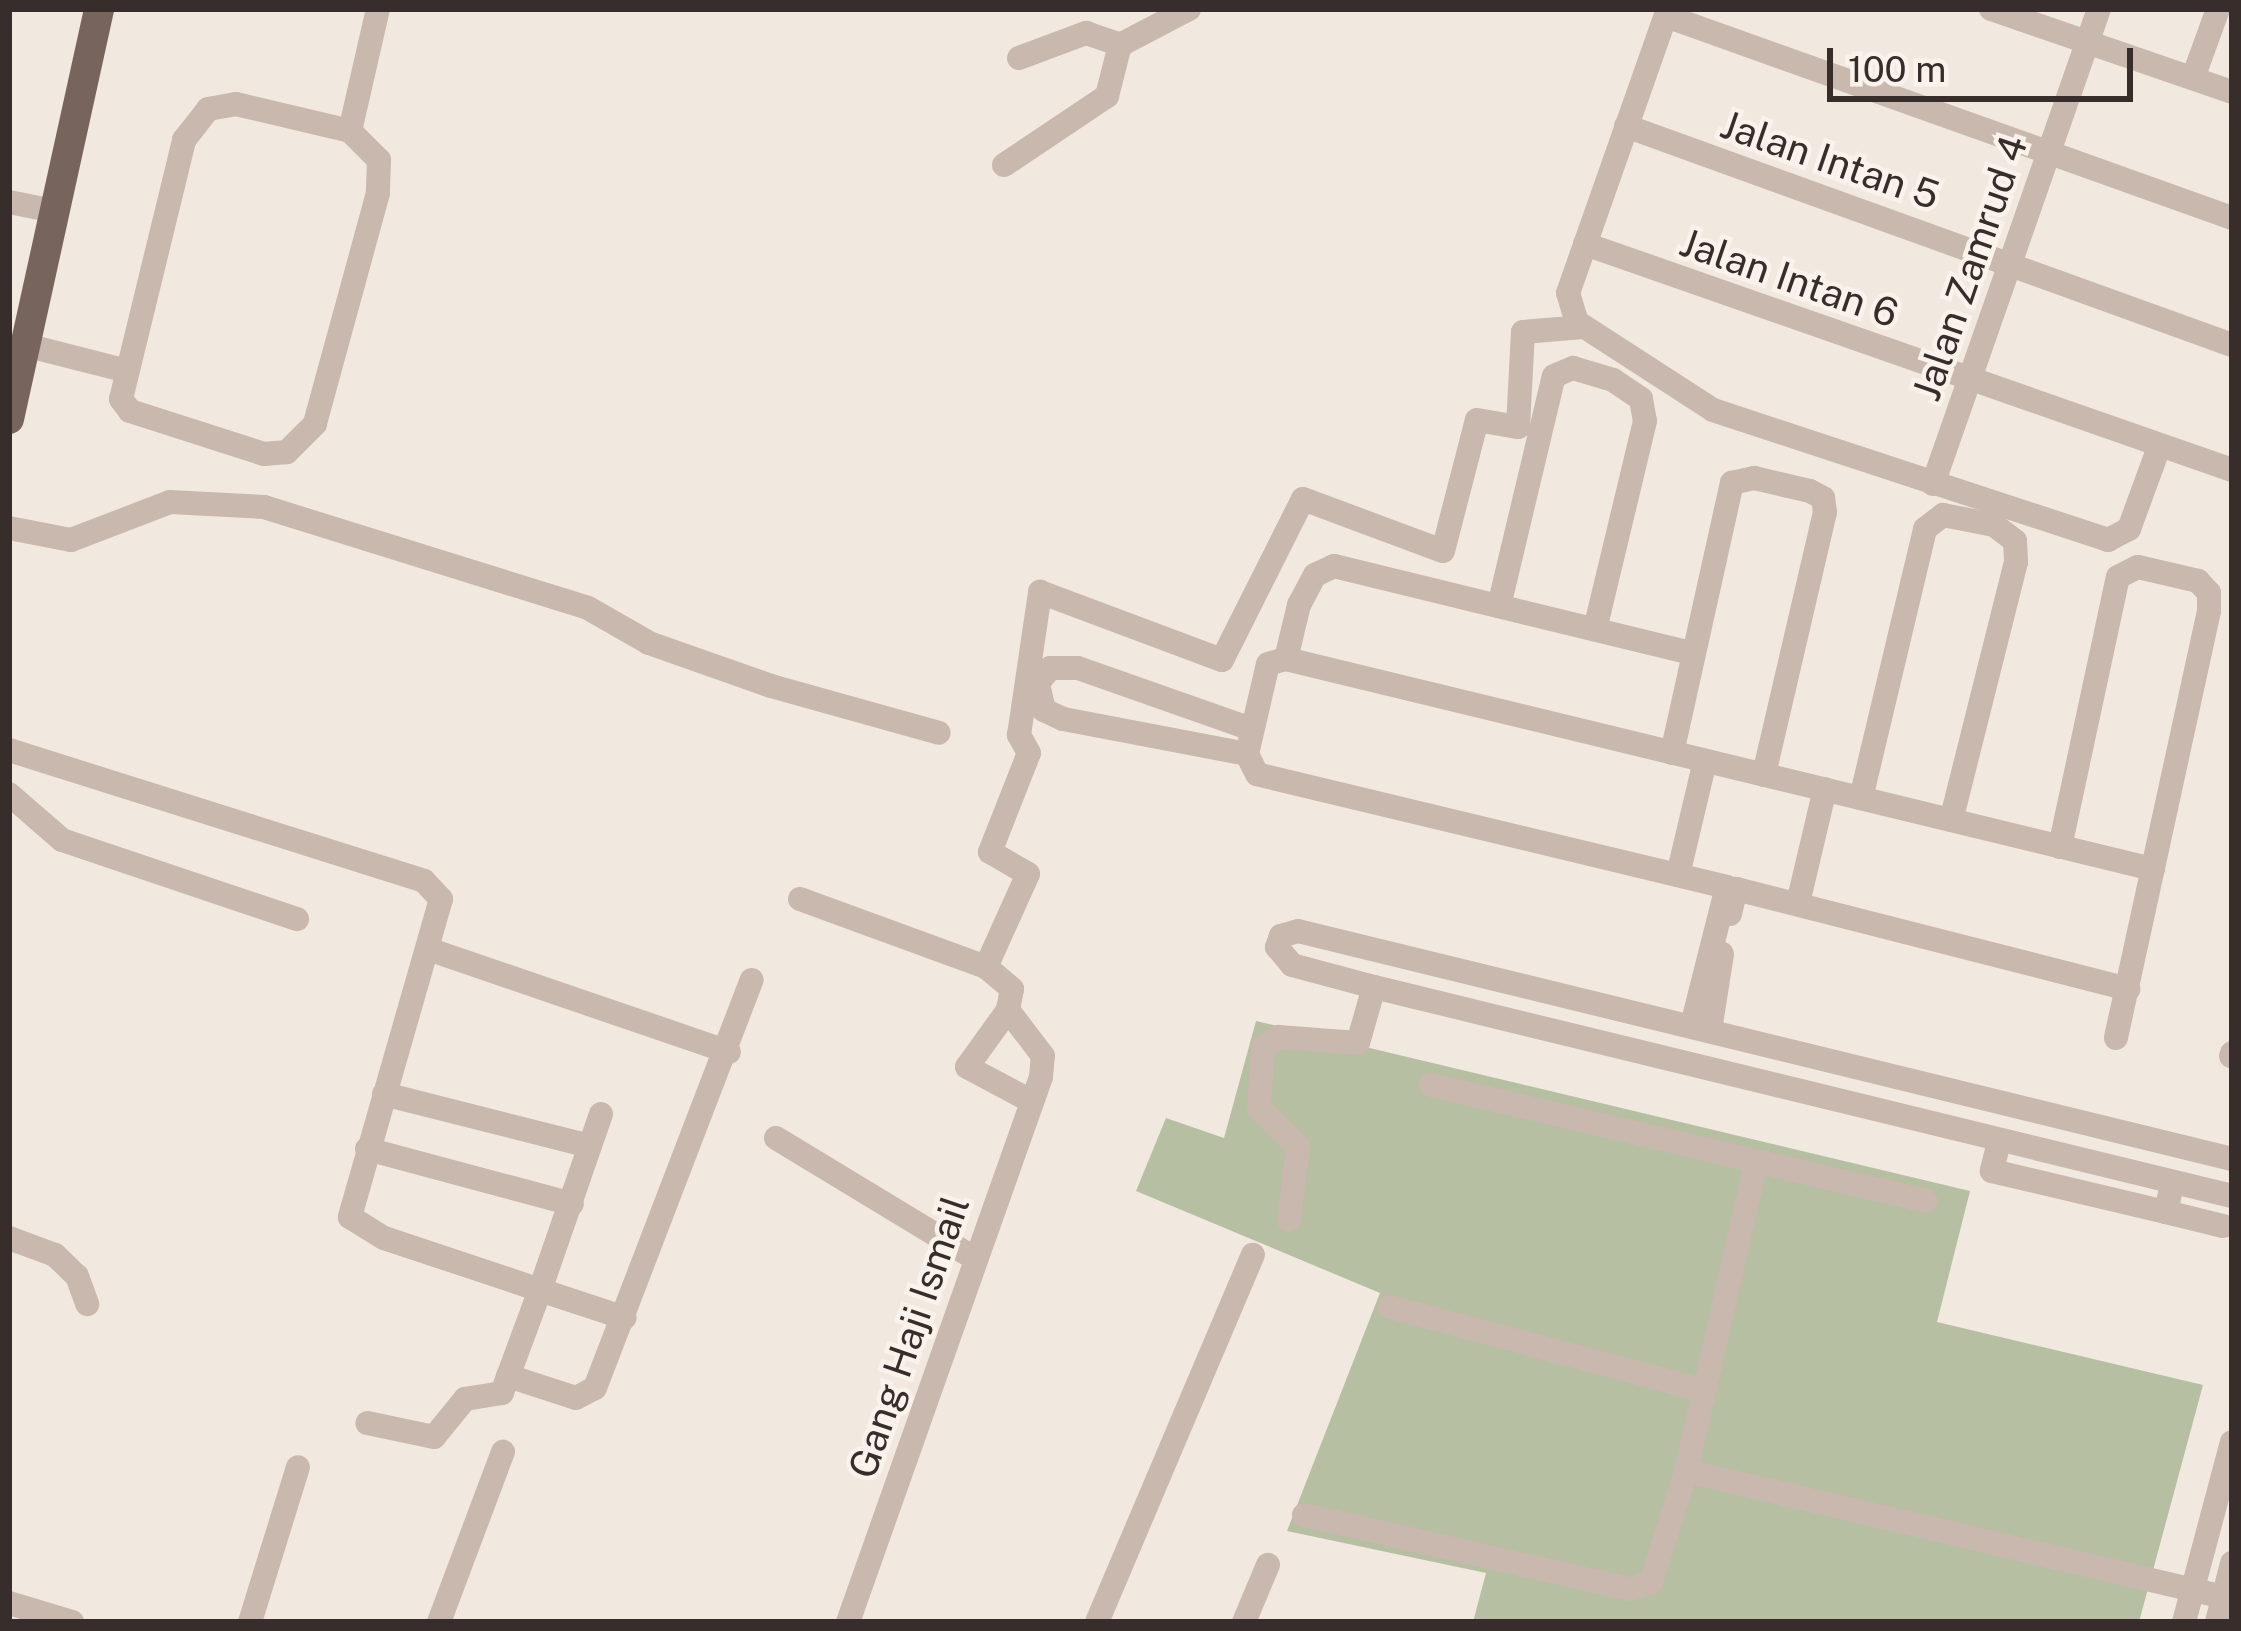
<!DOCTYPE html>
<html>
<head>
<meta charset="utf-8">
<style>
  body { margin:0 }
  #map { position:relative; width:2241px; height:1631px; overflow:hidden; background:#f1e8e0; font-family:"Public Sans",sans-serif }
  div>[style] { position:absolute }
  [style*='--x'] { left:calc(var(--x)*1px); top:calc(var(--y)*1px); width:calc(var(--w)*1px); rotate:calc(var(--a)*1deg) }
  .green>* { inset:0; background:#b6bfa1 }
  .minor>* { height:24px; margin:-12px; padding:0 12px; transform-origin:12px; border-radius:12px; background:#c8b8ad }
  .major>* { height:30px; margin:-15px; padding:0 15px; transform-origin:15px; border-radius:15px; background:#77655d }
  span { translate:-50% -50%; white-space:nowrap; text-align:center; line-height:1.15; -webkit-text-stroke:9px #f9f3ec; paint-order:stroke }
  .street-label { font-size:39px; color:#372e2b }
  .frame { position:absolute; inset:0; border:12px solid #372e2b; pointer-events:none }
  .scale { position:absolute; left:1827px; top:48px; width:306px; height:54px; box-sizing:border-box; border:6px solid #372e2b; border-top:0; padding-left:15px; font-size:36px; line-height:42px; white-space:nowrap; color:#372e2b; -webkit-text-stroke:9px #f9f3ec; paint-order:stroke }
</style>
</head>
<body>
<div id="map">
  <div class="green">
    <div style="clip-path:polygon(1256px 1021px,1970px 1191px,1937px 1322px,2203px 1385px,2139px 1622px,1473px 1622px,1486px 1573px,1287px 1531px,1380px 1293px,1136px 1191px,1166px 1118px,1224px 1138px)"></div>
  </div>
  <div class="minor">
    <div style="--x:1668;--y:9;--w:301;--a:109.4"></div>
    <div style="--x:1568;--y:293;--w:30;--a:73"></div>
    <div style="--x:1577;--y:322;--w:162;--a:32.9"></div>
    <div style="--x:1713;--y:410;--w:416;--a:18.2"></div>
    <div style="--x:2108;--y:540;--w:24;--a:-28"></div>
    <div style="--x:2129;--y:529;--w:87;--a:-69.9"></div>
    <div style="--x:1991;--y:9;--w:255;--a:19"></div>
    <div style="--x:1666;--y:16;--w:601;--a:19.64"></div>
    <div style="--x:1019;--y:58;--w:72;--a:-20.5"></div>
    <div style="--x:1086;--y:33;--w:36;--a:19"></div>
    <div style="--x:1120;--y:45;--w:78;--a:-27.6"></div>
    <div style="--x:2193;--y:78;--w:73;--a:-70.1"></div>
    <div style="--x:236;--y:104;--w:117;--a:13.3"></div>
    <div style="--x:350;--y:131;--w:41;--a:45"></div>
    <div style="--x:379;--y:160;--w:33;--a:92"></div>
    <div style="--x:378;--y:193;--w:239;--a:105.3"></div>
    <div style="--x:315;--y:424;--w:40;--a:135"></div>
    <div style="--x:287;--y:452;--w:23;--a:175"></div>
    <div style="--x:264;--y:454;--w:141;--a:-162.2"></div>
    <div style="--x:130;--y:411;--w:15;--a:-127"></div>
    <div style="--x:121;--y:399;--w:267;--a:-76.3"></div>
    <div style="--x:184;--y:140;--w:39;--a:-52"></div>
    <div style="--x:208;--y:109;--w:28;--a:-10"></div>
    <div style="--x:1626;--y:126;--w:644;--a:19.87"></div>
    <div style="--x:350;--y:131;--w:125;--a:-77.1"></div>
    <div style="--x:1004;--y:165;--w:124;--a:-33.8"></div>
    <div style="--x:1107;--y:96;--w:53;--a:-75.7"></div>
    <div style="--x:9;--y:202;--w:46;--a:11.3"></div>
    <div style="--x:1585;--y:244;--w:685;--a:19.25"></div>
    <div style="--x:25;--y:345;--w:101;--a:14.3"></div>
    <div style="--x:1933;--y:484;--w:503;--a:-70.74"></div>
    <div style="--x:9;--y:528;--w:63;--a:11"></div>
    <div style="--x:71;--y:540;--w:106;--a:-21"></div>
    <div style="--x:170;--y:502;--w:94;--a:3"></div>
    <div style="--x:264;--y:507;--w:339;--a:17.3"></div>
    <div style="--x:588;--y:608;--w:70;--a:29.8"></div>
    <div style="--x:649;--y:643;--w:129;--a:19.4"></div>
    <div style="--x:771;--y:686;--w:174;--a:15.6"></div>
    <div style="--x:1499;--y:606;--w:236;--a:-76.6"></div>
    <div style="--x:1554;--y:376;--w:21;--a:-23"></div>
    <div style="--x:1573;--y:368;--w:42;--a:16.7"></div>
    <div style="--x:1613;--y:380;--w:34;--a:34"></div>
    <div style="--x:1641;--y:399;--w:22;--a:80"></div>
    <div style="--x:1645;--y:421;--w:214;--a:103.5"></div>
    <div style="--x:1286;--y:659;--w:56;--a:-76.5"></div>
    <div style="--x:1299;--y:605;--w:34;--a:-62"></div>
    <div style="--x:1315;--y:575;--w:21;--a:-25"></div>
    <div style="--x:1334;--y:566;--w:368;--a:13.7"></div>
    <div style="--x:9;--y:750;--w:435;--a:17.5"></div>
    <div style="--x:424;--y:881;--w:25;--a:47"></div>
    <div style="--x:441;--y:899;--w:331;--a:106"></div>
    <div style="--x:350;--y:1217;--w:40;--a:32"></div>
    <div style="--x:384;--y:1238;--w:164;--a:18.4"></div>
    <div style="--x:540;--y:1290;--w:110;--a:110.3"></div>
    <div style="--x:502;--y:1393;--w:37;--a:171"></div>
    <div style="--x:465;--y:1399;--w:49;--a:129.2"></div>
    <div style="--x:434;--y:1437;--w:68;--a:-168.2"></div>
    <div style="--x:1672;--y:753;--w:277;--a:-77.5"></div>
    <div style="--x:1732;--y:483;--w:23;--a:-13"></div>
    <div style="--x:1754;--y:478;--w:57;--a:13.1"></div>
    <div style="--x:1810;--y:491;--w:15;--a:28"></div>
    <div style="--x:1823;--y:498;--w:14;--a:82"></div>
    <div style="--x:1825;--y:512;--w:270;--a:103.1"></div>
    <div style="--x:1247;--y:754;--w:187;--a:-169.2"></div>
    <div style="--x:1063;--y:719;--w:21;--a:-155"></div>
    <div style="--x:1044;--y:710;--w:28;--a:-103"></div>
    <div style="--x:1038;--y:683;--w:19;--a:-51"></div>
    <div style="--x:1050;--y:668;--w:28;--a:0"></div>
    <div style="--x:1078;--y:668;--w:183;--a:19.4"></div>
    <div style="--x:9;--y:794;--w:70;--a:41"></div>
    <div style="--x:62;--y:840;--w:248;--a:18.6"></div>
    <div style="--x:1861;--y:798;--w:277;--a:-76.6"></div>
    <div style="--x:1925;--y:529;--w:23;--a:-38"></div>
    <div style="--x:1943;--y:515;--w:52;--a:11.1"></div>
    <div style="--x:1994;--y:525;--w:26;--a:37"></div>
    <div style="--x:2015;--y:541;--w:21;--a:87"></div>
    <div style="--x:2016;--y:562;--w:266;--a:104.1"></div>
    <div style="--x:2060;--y:847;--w:276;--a:-77.9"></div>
    <div style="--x:2118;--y:577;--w:22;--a:-27"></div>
    <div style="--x:2138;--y:567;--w:62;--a:13.1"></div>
    <div style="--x:2198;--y:581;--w:16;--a:47"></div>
    <div style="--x:2209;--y:593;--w:18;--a:90"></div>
    <div style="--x:2209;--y:611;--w:437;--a:102.3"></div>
    <div style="--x:1678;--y:875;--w:117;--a:-76.7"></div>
    <div style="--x:800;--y:899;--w:198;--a:20.1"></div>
    <div style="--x:986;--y:967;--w:34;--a:40"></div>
    <div style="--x:1012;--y:989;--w:21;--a:101"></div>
    <div style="--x:1008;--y:1010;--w:70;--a:125.7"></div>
    <div style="--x:967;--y:1067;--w:72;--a:28"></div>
    <div style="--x:1798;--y:903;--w:117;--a:-76.7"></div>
    <div style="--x:1730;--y:914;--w:26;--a:-77"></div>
    <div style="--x:1736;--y:889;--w:405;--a:14.3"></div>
    <div style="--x:428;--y:949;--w:318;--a:18.9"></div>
    <div style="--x:986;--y:967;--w:102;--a:-65.7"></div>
    <div style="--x:1028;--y:874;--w:44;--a:-149.9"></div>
    <div style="--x:990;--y:852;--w:106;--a:-68.5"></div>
    <div style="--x:1029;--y:753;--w:21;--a:-119"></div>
    <div style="--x:1019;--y:735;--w:145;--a:-81.6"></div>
    <div style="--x:1040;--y:592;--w:194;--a:20.5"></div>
    <div style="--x:1222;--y:660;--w:180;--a:-63.3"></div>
    <div style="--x:1303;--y:499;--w:149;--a:20.4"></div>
    <div style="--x:1443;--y:551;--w:135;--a:-75.5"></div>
    <div style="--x:1477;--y:420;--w:42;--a:9.7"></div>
    <div style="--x:1518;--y:427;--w:95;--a:-87"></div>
    <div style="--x:1523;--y:332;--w:60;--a:-4.8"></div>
    <div style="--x:1692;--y:1025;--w:142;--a:-75.8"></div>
    <div style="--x:1727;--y:887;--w:483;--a:-166.5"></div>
    <div style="--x:1257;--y:774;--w:22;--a:-117"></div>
    <div style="--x:1247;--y:754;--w:92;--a:-76.9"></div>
    <div style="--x:1268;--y:664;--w:19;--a:-16"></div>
    <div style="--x:1286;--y:659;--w:892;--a:13.62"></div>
    <div style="--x:1710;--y:1030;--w:77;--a:-81"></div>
    <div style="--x:2231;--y:1056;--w:3;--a:-72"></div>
    <div style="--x:1431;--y:1085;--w:508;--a:13.19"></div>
    <div style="--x:384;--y:1094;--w:212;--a:14.2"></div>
    <div style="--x:601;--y:1114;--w:186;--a:109.1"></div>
    <div style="--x:540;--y:1290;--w:89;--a:18.2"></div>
    <div style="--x:776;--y:1138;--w:232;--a:31.2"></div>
    <div style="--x:1999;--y:1142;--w:30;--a:104"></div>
    <div style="--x:1992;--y:1171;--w:179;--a:13.3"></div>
    <div style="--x:2166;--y:1212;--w:30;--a:-78"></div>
    <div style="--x:367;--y:1149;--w:212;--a:15"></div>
    <div style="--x:2232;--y:1159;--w:961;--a:-166.28"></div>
    <div style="--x:1298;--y:931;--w:18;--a:164"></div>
    <div style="--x:1281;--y:936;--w:12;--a:110"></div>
    <div style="--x:1277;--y:947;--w:23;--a:50"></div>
    <div style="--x:1292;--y:965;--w:85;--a:15"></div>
    <div style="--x:1374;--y:987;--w:883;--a:13.69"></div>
    <div style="--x:2166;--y:1212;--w:59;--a:13.8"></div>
    <div style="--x:1289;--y:1220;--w:74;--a:-83"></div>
    <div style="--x:1298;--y:1147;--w:55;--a:-135"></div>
    <div style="--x:1259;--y:1108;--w:60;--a:-86.2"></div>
    <div style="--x:1263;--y:1048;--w:19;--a:-36"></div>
    <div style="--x:1278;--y:1037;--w:80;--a:4.3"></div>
    <div style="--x:1358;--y:1043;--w:58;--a:-74.1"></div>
    <div style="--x:9;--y:1238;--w:49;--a:20.3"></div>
    <div style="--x:55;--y:1255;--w:30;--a:44"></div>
    <div style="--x:77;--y:1276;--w:30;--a:70"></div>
    <div style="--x:1390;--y:1307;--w:324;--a:14.9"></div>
    <div style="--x:508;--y:1376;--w:71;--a:17.9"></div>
    <div style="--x:576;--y:1398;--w:21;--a:-28"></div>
    <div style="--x:595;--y:1388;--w:437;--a:-69"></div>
    <div style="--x:1686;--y:1471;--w:561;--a:13.19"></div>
    <div style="--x:1304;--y:1515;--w:334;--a:12.8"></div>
    <div style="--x:1630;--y:1589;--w:22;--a:-16"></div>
    <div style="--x:1651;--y:1583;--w:117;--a:-72.6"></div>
    <div style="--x:1686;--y:1471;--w:317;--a:-77.2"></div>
    <div style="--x:9;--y:1603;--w:66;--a:16.8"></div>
    <div style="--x:250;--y:1622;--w:162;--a:-72.8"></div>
    <div style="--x:439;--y:1622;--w:182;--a:-69.4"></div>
    <div style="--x:848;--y:1622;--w:578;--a:-70.5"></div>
    <div style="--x:1041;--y:1077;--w:21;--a:-85"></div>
    <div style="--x:1043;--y:1056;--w:58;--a:-127.3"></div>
    <div style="--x:1097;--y:1622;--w:399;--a:-67"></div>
    <div style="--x:1244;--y:1622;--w:62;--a:-67.2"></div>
    <div style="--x:2184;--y:1622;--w:186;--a:-75.1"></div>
    <div style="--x:2217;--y:1622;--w:61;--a:-75.7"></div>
  </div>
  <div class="major">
    <div style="--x:9;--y:419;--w:420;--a:-77.6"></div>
  </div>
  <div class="street-label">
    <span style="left:1830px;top:160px;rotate:19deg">Jalan Intan 5</span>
    <span style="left:1970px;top:268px;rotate:-71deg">Jalan Zamrud 4</span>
    <span style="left:1789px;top:278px;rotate:19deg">Jalan Intan 6</span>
    <span style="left:909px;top:1337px;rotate:-71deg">Gang Haji Ismail</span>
  </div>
  <div class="frame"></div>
  <div class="scale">100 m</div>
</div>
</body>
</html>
